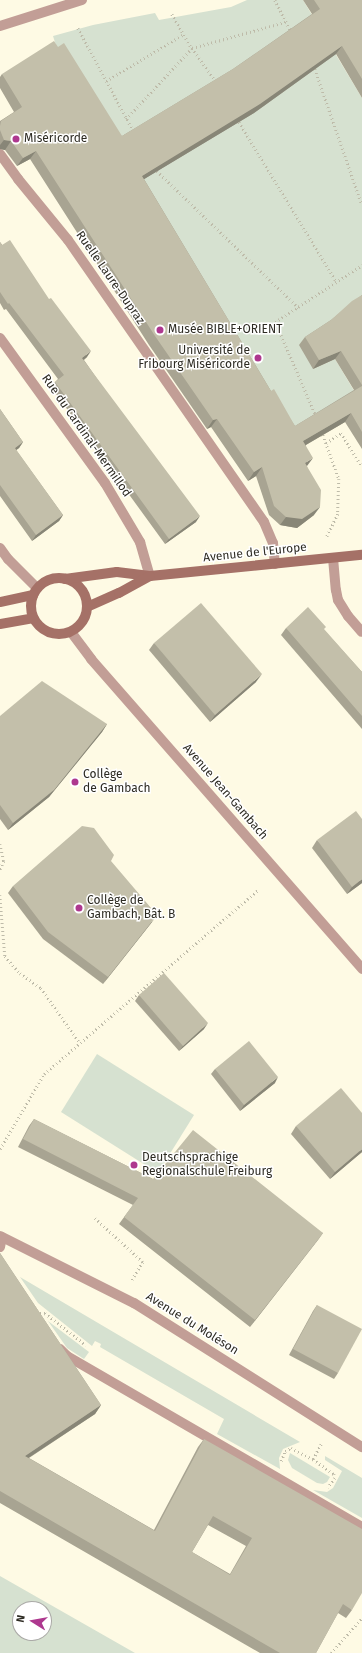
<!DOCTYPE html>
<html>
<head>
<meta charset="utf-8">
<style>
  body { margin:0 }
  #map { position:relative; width:362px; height:1653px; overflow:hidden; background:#fefae4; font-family:"Fira Sans",sans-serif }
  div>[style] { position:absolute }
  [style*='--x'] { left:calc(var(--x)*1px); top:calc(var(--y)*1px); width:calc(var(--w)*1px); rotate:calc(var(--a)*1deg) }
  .green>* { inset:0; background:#d6e1d0 }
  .path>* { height:2.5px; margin-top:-1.25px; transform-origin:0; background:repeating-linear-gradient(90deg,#bebba9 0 1px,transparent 0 4px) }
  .service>* { height:10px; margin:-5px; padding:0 5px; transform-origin:5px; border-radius:5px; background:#c29e96 }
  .minor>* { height:10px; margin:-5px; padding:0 5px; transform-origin:5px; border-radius:5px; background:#c29e96 }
  .tertiary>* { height:10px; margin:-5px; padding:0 5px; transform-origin:5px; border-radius:5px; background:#c29e96 }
  .secondary>* { height:10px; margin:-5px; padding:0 5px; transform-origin:5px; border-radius:5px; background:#a57167 }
  .secondary>.ring { margin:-5px; padding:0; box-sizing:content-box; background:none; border:10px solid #a57167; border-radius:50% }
  .wall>* { inset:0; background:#a8a492 }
  .shaded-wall>* { inset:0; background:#888677 }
  .building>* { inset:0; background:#c3bfaa }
  .dots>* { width:11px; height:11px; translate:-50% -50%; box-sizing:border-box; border:2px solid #fff; border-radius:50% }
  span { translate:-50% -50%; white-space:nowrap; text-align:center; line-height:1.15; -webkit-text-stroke:3px #fff; paint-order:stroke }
  .poi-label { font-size:12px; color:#2d2b23 }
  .left { translate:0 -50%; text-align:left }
  .right { translate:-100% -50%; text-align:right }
  .street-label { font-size:12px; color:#2d2b23 }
  .north { position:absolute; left:12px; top:1601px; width:40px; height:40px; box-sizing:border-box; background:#fff; border:1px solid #abaaa7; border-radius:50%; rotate:281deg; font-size:11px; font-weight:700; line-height:16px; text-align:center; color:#2d2b23 }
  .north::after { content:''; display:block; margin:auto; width:14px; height:18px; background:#ae388f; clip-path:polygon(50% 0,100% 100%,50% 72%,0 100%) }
</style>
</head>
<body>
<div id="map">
  <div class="green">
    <div style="clip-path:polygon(247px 0,303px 0,362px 98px,362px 300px,313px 369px,335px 359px,356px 394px,289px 435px,58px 52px,53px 36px,93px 25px,155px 13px,159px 20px,231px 7px)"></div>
    <div style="clip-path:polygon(97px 1054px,194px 1115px,158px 1173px,61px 1112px)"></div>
    <div style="clip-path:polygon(20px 1277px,300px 1442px,283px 1449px,279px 1458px,280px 1469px,217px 1434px,224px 1419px,100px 1347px,101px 1344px,95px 1341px,92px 1346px,38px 1303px)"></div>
    <div style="clip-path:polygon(48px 1321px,89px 1352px,84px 1359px,67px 1348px)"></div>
    <div style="clip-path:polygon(290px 1453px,330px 1477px,327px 1482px,323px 1484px,317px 1483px,292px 1468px,288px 1460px)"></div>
    <div style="clip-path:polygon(325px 1456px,362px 1478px,362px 1518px,313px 1490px,327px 1492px,333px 1488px,342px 1471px,325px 1460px)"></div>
    <div style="clip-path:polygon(evenodd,0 1576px,135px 1653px,0 1653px,0 1576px,20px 1609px,44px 1609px,44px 1633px,20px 1633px,20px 1609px)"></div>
  </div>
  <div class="path">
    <div style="--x:275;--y:0;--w:36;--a:63"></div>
    <div style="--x:172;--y:14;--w:39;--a:60"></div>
    <div style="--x:192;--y:48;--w:43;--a:54.5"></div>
    <div style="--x:78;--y:28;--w:118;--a:61.7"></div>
    <div style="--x:315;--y:69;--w:144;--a:70.9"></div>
    <div style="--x:106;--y:81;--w:91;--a:-31.1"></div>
    <div style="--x:126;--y:119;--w:97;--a:-47.1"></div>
    <div style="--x:192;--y:48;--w:97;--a:-15.6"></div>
    <div style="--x:239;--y:122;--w:186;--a:58.6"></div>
    <div style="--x:157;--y:171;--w:197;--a:44"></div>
    <div style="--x:316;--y:417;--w:103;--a:-113.3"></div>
    <div style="--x:275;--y:322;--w:104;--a:-33.2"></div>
    <div style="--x:323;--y:435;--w:47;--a:70"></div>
    <div style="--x:339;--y:479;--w:35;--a:92"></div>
    <div style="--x:338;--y:514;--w:25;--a:116"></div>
    <div style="--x:326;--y:443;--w:18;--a:-34"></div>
    <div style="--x:341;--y:433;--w:40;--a:58"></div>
    <div style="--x:0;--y:844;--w:17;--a:77"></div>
    <div style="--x:4;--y:861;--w:10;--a:114"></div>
    <div style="--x:0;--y:895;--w:61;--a:85.3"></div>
    <div style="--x:5;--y:956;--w:23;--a:49"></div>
    <div style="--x:20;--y:973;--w:26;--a:36"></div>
    <div style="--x:41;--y:988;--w:67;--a:54.7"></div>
    <div style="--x:0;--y:1149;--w:87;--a:-59.6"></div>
    <div style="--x:44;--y:1074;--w:282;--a:-40.7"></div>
    <div style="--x:95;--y:1218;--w:65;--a:42.5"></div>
    <div style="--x:143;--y:1262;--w:23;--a:121"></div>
    <div style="--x:36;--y:1313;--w:9;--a:0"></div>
    <div style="--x:45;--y:1313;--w:52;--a:38"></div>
    <div style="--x:313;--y:1459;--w:17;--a:-62"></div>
    <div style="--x:281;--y:1461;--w:11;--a:-68"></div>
    <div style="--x:285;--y:1451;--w:7;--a:-27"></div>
    <div style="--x:291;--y:1448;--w:25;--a:27"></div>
    <div style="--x:313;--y:1459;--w:26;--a:36"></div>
    <div style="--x:334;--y:1474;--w:4;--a:76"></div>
    <div style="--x:335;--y:1478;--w:12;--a:125"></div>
    <div style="--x:331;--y:1653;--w:47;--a:-48.5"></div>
  </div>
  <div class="service">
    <div style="--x:0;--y:1247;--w:10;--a:-79"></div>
    <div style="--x:60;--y:1349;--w:10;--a:45"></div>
    <div style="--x:67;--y:1356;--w:341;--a:30.1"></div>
  </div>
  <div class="minor">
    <div style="--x:0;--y:154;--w:31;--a:54"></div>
    <div style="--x:18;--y:179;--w:79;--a:50.7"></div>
    <div style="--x:68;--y:240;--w:343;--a:55.2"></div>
    <div style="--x:264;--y:522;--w:23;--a:67"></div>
    <div style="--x:273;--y:543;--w:21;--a:85"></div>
    <div style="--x:0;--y:338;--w:179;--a:54.1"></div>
    <div style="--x:105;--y:483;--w:69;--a:59.3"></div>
    <div style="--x:140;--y:542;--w:35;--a:74"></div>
    <div style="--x:0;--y:548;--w:14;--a:54"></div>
    <div style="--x:8;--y:559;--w:41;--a:45"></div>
    <div style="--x:333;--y:558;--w:32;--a:85"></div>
    <div style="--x:336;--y:590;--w:10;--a:79"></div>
    <div style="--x:338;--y:600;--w:19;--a:58"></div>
    <div style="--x:348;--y:616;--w:21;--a:49"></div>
    <div style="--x:71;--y:632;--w:34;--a:53"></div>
    <div style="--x:91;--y:659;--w:412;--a:48.8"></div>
    <div style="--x:0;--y:1236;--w:150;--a:26.6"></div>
    <div style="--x:134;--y:1303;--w:270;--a:32.3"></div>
  </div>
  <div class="tertiary">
    <div style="--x:0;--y:26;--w:86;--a:-17.6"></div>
  </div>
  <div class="secondary">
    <div class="ring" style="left:31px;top:578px;width:46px;height:46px"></div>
    <div style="--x:65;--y:579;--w:52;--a:-7.7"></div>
    <div style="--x:117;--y:572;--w:33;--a:7"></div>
    <div style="--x:150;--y:576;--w:213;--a:-5.7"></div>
    <div style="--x:0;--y:602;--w:34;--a:-12"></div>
    <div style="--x:87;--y:607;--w:35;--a:-24"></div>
    <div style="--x:119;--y:593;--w:35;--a:-29"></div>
    <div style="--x:0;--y:624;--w:34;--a:-10"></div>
  </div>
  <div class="wall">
    <div style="clip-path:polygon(303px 0,362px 0,362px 98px,336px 54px,254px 113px,144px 179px,271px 391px,295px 426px,354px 390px,335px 359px,313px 369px,299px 345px,305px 337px,331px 320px,362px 295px,362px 449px,345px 422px,306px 445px,307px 466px,314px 515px,297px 528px,280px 525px,269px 515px,256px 476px,248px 481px,211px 427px,207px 429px,149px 345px,30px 159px,17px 166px,5px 150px,0 149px,0 121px,14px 112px,0 88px,0 77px,2px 74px,122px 136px,233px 69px,312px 14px)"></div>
    <div style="clip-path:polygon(0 242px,87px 357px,84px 360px,196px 522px,165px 544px,51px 387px,55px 382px,58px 379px,6px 309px,4px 310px,0 303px)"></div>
    <div style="clip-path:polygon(0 409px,23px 442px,19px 448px,16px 450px,63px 515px,59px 521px,32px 541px,0 496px)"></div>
    <div style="clip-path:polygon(286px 628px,324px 630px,362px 672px,362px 729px,281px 635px)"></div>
    <div style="clip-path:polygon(154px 643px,256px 682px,210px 722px,149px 650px)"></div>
    <div style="clip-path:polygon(0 716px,107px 724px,102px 732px,49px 797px,8px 830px,0 819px)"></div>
    <div style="clip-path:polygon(317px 840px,362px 883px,347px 894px,312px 848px)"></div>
    <div style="clip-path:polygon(13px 886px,152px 922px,103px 984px,43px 939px,8px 893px)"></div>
    <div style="clip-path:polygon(139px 995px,204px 1029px,179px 1051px,135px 1001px)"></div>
    <div style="clip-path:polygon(215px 1069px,275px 1083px,240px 1111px,211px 1074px)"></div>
    <div style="clip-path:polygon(34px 1119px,153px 1179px,323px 1233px,250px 1327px,119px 1224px,133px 1205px,18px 1147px,29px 1126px)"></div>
    <div style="clip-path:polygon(296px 1126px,362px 1152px,330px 1179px,291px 1134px)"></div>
    <div style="clip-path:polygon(evenodd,0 1253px,101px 1405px,95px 1414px,29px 1458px,154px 1530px,198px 1447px,204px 1439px,352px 1610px,346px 1618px,338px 1613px,316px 1653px,260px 1653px,0 1503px,0 1253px,208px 1525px,246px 1546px,230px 1574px,192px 1552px,208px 1525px)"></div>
    <div style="clip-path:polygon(317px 1305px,338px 1373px,334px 1379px,289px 1355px,313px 1311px)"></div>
  </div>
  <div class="shaded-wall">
    <div style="clip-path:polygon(342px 46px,336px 54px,254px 113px,136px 184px,142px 176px)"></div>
    <div style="clip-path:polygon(4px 140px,11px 141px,5px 150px,0 149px,0 145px)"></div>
    <div style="clip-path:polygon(36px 151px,30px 159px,17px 166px,23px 158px)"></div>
    <div style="clip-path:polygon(91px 351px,87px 357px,79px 363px,82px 358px)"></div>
    <div style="clip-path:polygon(341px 351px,335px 359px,313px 369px,319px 360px)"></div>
    <div style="clip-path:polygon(351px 413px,345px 422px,297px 450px,303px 441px)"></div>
    <div style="clip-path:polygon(217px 419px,211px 427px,207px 429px,213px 420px)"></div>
    <div style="clip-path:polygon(23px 442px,19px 448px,11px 454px,15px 448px)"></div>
    <div style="clip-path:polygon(313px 458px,307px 466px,305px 463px)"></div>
    <div style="clip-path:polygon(262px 467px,256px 476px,248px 481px,254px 472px)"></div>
    <div style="clip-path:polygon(320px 507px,314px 515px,297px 528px,280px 525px,286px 517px)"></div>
    <div style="clip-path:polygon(63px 515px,59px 521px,32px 541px,36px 535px)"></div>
    <div style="clip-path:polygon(200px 516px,196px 522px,165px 544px,169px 539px)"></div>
    <div style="clip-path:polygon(262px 674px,256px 682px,210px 722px,215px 715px)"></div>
    <div style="clip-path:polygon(107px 724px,102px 732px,49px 797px,8px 830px,13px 823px)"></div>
    <div style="clip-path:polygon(362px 879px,362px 883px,347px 894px,352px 887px)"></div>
    <div style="clip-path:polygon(157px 915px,152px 922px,103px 984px,108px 977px)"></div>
    <div style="clip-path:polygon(208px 1023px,204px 1029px,179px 1051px,183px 1046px)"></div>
    <div style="clip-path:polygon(278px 1077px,275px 1083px,240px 1111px,244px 1105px)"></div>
    <div style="clip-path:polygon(362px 1149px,362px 1152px,330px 1179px,335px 1172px)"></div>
    <div style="clip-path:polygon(323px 1233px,318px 1240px,250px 1327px,255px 1320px)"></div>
    <div style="clip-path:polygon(101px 1405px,95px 1414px,19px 1464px,25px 1456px)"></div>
  </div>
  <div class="building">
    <div style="clip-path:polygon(314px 0,362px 0,362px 79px,342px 46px,260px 104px,142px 176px,271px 391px,274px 389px,295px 426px,362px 386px,362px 432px,351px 413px,303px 441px,313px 458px,305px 463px,321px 490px,320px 507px,302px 519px,286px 517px,274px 506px,262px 467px,254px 472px,217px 419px,213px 420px,155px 336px,36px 151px,23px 158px,11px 141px,4px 140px,0 130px,0 126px,1px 121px,22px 107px,2px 74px,54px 41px,58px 47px,64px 43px,122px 136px,233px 69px,320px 9px)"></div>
    <div style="clip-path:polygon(10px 240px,49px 299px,51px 298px,91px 351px,82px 358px,200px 516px,169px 539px,55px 382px,64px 375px,9px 303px,8px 304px,0 292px,0 242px,2px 245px)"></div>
    <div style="clip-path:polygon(362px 295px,362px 385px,341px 351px,319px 360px,305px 337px,331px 320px,352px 301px)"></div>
    <div style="clip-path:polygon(0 409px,23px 442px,15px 448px,63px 515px,36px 535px,0 485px)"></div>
    <div style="clip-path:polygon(201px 603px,262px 674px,215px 715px,154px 643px)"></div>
    <div style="clip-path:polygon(308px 607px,326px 627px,324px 629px,362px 672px,362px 716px,286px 628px)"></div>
    <div style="clip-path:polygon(42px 681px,107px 724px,54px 790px,13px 823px,0 805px,0 716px)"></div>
    <div style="clip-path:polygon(356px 811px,362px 819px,362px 879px,352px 887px,317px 840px)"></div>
    <div style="clip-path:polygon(82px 826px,94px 828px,114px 855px,111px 861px,157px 915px,108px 977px,48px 932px,13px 886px)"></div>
    <div style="clip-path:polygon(164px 973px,208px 1023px,183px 1046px,139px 995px)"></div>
    <div style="clip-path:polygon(249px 1041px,278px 1077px,244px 1105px,215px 1069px)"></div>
    <div style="clip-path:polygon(341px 1088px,362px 1113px,362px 1149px,335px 1172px,296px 1126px)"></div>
    <div style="clip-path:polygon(34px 1119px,153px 1179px,193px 1130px,323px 1233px,255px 1320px,124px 1217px,138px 1198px,23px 1139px)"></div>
    <div style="clip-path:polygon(evenodd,0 1253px,101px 1405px,25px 1456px,155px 1531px,204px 1439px,362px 1529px,362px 1593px,352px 1610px,343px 1604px,316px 1653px,280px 1653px,0 1491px,0 1253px,213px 1516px,252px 1538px,230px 1575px,192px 1552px,213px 1516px)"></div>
    <div style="clip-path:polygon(317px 1305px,362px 1329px,338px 1373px,293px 1349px)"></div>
  </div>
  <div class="dots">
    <div style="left:16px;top:139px;background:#ae388f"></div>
    <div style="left:160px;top:330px;background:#ae388f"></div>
    <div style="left:258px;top:358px;background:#ae388f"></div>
    <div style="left:75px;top:782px;background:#ae388f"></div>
    <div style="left:79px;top:908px;background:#ae388f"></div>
    <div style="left:134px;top:1165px;background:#ae388f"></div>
  </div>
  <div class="poi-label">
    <span class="left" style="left:24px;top:139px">Miséricorde</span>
    <span class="left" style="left:168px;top:330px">Musée BIBLE+ORIENT</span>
    <span class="right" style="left:250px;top:358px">Université de<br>Fribourg Miséricorde</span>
    <span class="left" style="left:83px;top:782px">Collège<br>de Gambach</span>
    <span class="left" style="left:87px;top:908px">Collège de<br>Gambach, Bât. B</span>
    <span class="left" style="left:142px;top:1165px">Deutschsprachige<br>Regionalschule Freiburg</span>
  </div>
  <div class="street-label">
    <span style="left:110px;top:278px;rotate:55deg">Ruelle Laure-Dupraz</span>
    <span style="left:86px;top:436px;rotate:55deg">Rue du Cardinal-Mermillod</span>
    <span style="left:255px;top:553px;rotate:-6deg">Avenue de l'Europe</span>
    <span style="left:225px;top:792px;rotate:49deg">Avenue Jean-Gambach</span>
    <span style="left:192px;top:1324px;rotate:32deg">Avenue du Moléson</span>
  </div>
  <div class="north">N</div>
</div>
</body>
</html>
